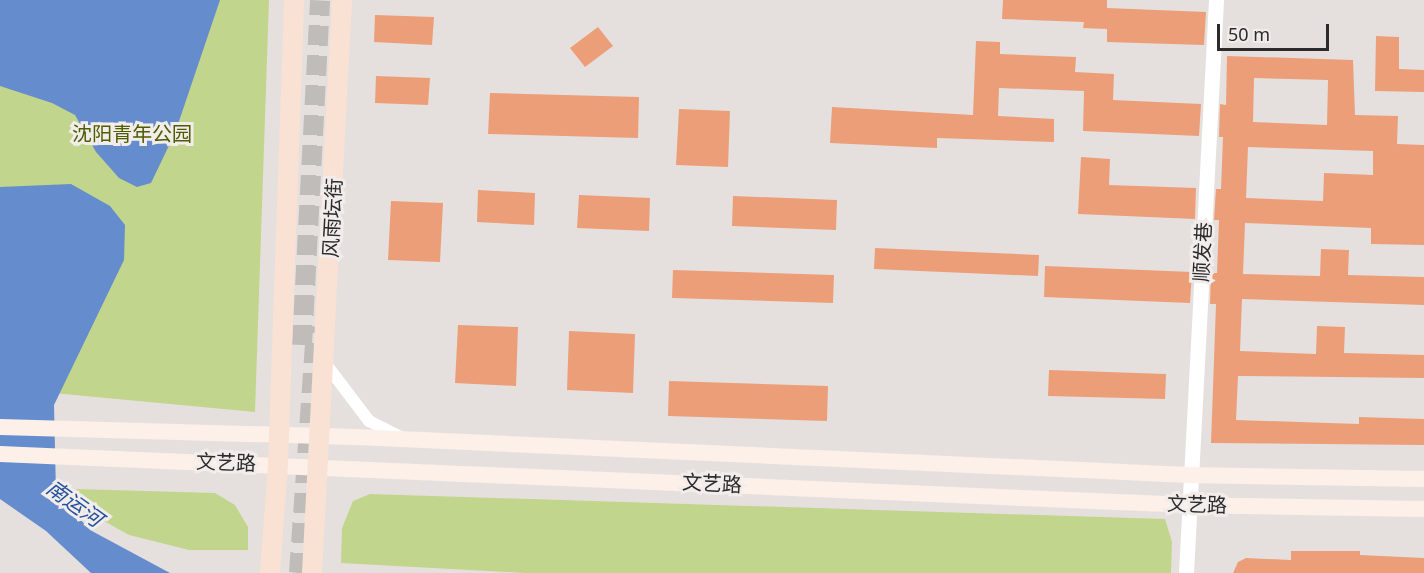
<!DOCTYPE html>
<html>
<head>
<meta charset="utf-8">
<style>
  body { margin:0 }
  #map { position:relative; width:1424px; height:573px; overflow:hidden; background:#e5e0de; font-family:"Noto Sans","Noto Sans SC",sans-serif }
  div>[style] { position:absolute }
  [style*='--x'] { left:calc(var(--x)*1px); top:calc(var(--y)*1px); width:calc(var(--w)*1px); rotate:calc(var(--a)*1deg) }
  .green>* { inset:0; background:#c2d58c }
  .water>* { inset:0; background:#658ccc }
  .building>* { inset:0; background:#ec9e78 }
  .trunk-tunnel>* { height:20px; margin-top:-10px; transform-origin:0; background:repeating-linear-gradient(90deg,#c0bcba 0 20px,transparent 0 30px) }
  .minor>* { height:12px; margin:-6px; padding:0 6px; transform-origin:6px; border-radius:6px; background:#fff }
  .tertiary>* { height:15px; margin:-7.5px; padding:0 7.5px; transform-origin:7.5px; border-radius:7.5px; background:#fff }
  .secondary>* { height:16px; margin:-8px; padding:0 8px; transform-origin:8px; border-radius:8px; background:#fcf0e9 }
  .primary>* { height:20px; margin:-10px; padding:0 10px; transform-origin:10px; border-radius:10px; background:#f9e1d3 }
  span { translate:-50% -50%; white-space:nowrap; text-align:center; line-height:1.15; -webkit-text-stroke:6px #f2edeb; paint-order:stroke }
  .park-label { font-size:20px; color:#4d5e00 }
  .street-label { font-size:20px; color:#2c2b2a }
  .water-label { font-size:21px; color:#22519f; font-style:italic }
  .scale { position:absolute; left:1217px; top:24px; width:112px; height:27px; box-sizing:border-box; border:3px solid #2c2b2a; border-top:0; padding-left:8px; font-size:18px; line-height:21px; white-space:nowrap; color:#2c2b2a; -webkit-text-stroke:4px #f2edeb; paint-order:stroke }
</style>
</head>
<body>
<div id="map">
  <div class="green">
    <div style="clip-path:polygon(0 0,269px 0,255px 412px,0 388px)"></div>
    <div style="clip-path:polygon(76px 489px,215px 493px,235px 505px,248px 527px,248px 550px,189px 550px,129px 535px,95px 516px)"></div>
    <div style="clip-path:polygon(370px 494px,1165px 519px,1172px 542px,1171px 573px,525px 573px,341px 563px,342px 528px,353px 501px)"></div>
  </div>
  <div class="water">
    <div style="clip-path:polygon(0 0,220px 0,175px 133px,151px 183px,137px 187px,119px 178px,96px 152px,75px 115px,52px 103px,0 86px)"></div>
    <div style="clip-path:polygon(71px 184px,110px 206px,125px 225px,124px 260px,54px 405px,56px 493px,90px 530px,170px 573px,91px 573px,46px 531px,0 499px,0 187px)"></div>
  </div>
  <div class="building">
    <div style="clip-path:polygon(1003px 0,1107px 0,1107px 8px,1206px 12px,1204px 45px,1107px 42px,1107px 29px,1083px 28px,1084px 22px,1002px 19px)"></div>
    <div style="clip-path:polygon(375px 15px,434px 17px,432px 45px,374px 42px)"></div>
    <div style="clip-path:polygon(598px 27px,613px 46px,585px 67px,570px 48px)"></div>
    <div style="clip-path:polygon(1376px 36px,1399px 37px,1399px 69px,1424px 70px,1424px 92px,1375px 91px)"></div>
    <div style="clip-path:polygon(976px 41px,1000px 42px,1000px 54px,1076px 57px,1075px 72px,1114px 74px,1113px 100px,1201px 104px,1199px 136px,1083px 131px,1084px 91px,999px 88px,998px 116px,1054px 119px,1054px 142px,937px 138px,937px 148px,830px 143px,832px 107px,973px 115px)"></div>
    <div style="clip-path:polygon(evenodd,1227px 56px,1353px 60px,1355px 115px,1398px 116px,1397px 144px,1424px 145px,1424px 245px,1371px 244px,1371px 228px,1245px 223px,1243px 274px,1320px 276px,1321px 249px,1349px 250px,1348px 275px,1424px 277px,1424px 305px,1242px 299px,1240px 351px,1316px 354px,1317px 326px,1345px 327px,1344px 353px,1424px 355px,1424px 378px,1238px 376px,1236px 420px,1359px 424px,1359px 417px,1424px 419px,1424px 445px,1211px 443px,1216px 304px,1210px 304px,1211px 273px,1217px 273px,1219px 220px,1214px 220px,1216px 189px,1221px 189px,1223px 137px,1219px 137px,1220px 104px,1226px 105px,1227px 56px,1254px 78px,1328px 80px,1327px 125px,1253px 122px,1254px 78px,1227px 56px,1248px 147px,1373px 151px,1373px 175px,1324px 173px,1323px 201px,1246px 198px,1248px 147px)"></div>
    <div style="clip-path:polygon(376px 76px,430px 78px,428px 105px,375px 103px)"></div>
    <div style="clip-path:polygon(490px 93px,639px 97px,638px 138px,488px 134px)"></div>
    <div style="clip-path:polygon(679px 109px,730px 111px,728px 167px,676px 165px)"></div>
    <div style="clip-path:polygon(1081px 157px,1110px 159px,1109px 185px,1196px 188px,1195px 219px,1078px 214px)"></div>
    <div style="clip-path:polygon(478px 190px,535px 193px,534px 225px,477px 222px)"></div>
    <div style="clip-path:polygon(579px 195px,650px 198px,649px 231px,577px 228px)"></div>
    <div style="clip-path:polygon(733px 196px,837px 200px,836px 230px,732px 226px)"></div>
    <div style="clip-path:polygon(391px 201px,443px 203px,440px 262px,388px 260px)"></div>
    <div style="clip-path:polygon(875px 248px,1039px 255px,1038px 276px,874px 269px)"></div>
    <div style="clip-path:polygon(1045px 266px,1192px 272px,1190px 303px,1044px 297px)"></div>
    <div style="clip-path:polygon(673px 270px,834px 275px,833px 303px,672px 298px)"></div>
    <div style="clip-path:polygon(458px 325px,518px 327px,516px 386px,455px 383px)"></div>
    <div style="clip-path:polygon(569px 331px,635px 334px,633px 393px,567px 390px)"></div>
    <div style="clip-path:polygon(1049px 370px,1166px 374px,1165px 399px,1048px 396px)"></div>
    <div style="clip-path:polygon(669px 381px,828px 386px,827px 421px,668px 416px)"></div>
    <div style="clip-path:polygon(1291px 551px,1360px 551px,1360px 555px,1424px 558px,1424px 573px,1233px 573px,1238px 562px,1246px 558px,1291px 560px)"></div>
  </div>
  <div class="trunk-tunnel">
    <div style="--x:302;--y:345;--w:345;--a:-87"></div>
    <div style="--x:299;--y:573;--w:247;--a:-86"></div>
  </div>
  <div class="minor">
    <div style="--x:325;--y:363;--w:73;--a:52.8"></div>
    <div style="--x:369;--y:421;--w:34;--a:27"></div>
  </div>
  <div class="tertiary">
    <div style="--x:1186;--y:573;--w:574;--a:-87"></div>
  </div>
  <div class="secondary">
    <div style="--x:0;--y:427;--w:356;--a:1.6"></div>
    <div style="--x:356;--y:437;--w:834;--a:2.61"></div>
    <div style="--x:1189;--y:475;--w:235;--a:1"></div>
    <div style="--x:0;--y:454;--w:1190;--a:2.46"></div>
    <div style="--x:1189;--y:505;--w:235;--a:1"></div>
  </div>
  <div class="primary">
    <div style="--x:270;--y:573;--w:110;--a:-85.8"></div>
    <div style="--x:278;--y:463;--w:463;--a:-88"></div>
    <div style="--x:312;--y:573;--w:574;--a:-87"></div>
  </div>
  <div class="park-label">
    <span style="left:132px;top:133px">沈阳青年公园</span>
  </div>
  <div class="street-label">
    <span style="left:332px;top:218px;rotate:-87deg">风雨坛街</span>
    <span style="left:1202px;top:252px;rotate:-87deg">顺发巷</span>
    <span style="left:226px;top:462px;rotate:2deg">文艺路</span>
    <span style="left:712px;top:483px;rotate:3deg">文艺路</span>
    <span style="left:1197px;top:504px;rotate:2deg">文艺路</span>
  </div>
  <div class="water-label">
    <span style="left:75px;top:503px;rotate:36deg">南运河</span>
  </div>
  <div class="scale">50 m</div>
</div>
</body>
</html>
